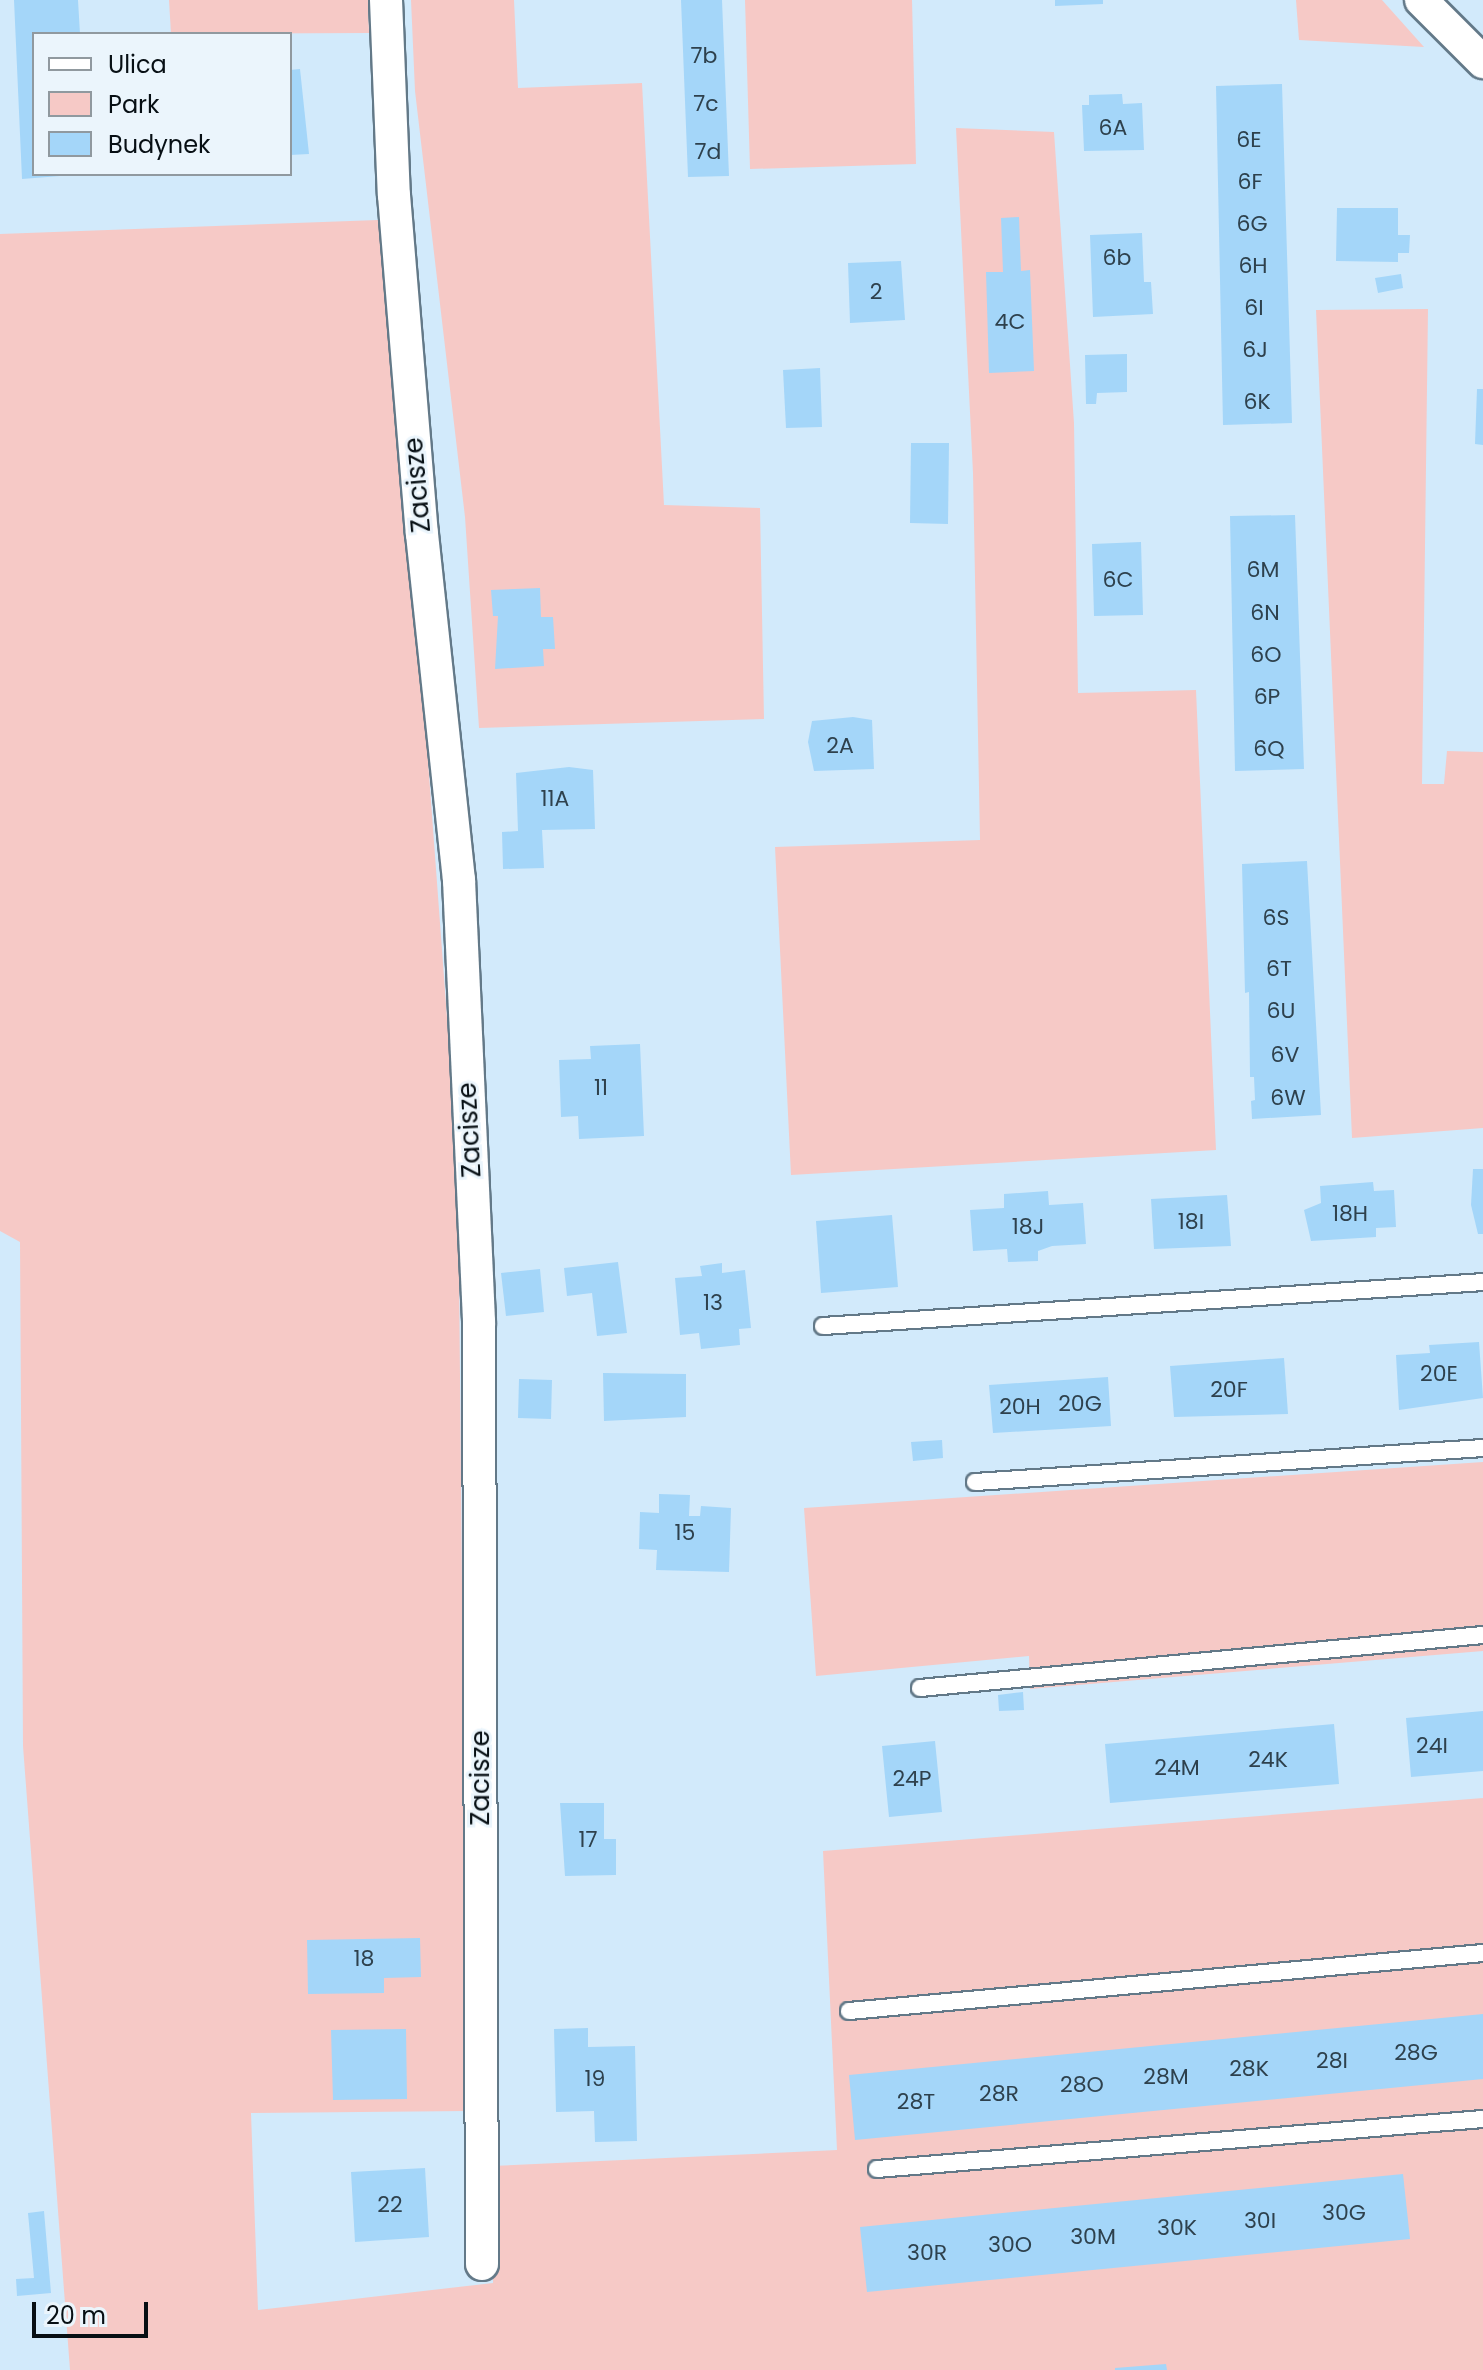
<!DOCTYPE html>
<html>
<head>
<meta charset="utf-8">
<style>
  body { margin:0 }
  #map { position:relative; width:1483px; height:2370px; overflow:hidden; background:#d2eafb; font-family:Poppins,sans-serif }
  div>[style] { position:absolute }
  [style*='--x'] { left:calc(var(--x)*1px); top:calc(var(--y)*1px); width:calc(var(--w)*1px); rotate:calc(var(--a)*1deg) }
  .green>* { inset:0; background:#f6c9c6 }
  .building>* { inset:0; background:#a4d6f9 }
  .roads { filter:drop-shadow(2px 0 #637988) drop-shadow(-2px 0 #637988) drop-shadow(0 2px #637988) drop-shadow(0 -2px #637988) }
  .lane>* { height:16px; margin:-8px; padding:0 8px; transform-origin:8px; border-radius:8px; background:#fff }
  .street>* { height:32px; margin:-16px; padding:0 16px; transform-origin:16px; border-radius:16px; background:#fff }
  span { translate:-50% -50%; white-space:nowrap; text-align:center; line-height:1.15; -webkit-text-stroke:6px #ebf5fc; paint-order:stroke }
  .number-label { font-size:22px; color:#2e414d }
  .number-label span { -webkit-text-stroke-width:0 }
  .street-label { font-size:26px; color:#070f14 }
  .legend { position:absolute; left:32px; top:32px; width:260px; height:144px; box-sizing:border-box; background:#ebf5fc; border:2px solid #90999f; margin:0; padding:10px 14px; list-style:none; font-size:24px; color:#070f14 }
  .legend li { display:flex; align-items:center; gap:16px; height:40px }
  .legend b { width:40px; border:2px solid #90999f }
  .scale { position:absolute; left:32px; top:2302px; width:116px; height:36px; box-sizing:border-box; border:4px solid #070f14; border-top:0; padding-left:10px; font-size:24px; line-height:28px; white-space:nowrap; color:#070f14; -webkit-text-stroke:6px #ebf5fc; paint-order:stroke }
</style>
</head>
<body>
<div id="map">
  <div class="green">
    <div style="clip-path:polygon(169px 0,368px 0,369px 33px,171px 34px)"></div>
    <div style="clip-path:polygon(411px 0,514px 0,518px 88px,642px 83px,664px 505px,760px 508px,764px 719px,479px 728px,465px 517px,415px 91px)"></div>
    <div style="clip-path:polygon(745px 0,912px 0,916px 164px,750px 169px)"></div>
    <div style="clip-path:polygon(1296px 0,1382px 0,1424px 47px,1299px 40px)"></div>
    <div style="clip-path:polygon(956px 128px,1054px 132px,1074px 423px,1078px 693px,1196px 690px,1216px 1150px,791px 1175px,775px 847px,980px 840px,973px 473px)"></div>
    <div style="clip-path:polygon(378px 220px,412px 545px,458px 1166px,467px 2111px,251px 2113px,258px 2310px,493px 2283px,492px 2166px,837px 2150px,823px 1851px,1483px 1798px,1483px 2370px,70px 2370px,23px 1746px,20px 1242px,0 1231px,0 234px)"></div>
    <div style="clip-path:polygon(1428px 309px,1422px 784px,1444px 784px,1447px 751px,1483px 752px,1483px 1128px,1352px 1138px,1316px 310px)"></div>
    <div style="clip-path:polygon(1483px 1462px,1483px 1651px,1030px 1689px,1029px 1656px,816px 1676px,804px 1508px)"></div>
  </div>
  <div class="building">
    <div style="clip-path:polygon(14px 0,78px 0,80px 34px,34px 34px,34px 174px,60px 176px,22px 179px)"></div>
    <div style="clip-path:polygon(681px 0,722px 0,729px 176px,688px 177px)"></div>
    <div style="clip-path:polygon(1055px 0,1103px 0,1103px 4px,1055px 6px)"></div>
    <div style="clip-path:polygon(300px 69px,309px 154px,290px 155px,290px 70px)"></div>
    <div style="clip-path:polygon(1282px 84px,1292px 423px,1223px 425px,1216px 86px)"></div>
    <div style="clip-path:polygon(1122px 94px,1123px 104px,1142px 103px,1144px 150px,1084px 151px,1082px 105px,1089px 105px,1089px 95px)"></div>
    <div style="clip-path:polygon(1337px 208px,1398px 208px,1398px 235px,1410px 235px,1409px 253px,1398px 253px,1398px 262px,1336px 261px)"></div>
    <div style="clip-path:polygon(1019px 217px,1021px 271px,1030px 270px,1034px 371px,989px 373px,986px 272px,1003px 272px,1001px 218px)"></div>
    <div style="clip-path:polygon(1142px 233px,1144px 282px,1151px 282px,1153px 314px,1093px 317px,1090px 235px)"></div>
    <div style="clip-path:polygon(901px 261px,905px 320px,850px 323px,848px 263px)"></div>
    <div style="clip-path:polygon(1401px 274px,1403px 288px,1378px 293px,1375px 278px)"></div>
    <div style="clip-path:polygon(1127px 354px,1127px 392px,1097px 393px,1096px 404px,1086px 404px,1085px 355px)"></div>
    <div style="clip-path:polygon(820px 368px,822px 427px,786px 428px,783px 370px)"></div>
    <div style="clip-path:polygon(1477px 389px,1483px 389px,1483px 445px,1475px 444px)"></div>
    <div style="clip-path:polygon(911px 443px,949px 443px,948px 524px,910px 523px)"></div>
    <div style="clip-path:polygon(1295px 515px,1304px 769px,1235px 771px,1230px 516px)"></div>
    <div style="clip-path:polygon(1141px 542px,1143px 615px,1094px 616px,1092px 544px)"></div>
    <div style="clip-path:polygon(540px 588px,541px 617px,553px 617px,555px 649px,543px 649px,544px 666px,495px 669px,498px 616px,493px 616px,491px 590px)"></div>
    <div style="clip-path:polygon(853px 717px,872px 720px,874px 769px,814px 771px,808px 742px,812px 721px)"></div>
    <div style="clip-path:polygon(569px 767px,593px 770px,595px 829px,542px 830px,544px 868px,503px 869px,502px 832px,518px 831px,516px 773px)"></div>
    <div style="clip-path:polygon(1307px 861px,1321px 1115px,1252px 1119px,1251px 1101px,1255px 1100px,1254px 1077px,1250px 1077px,1249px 992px,1245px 993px,1242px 864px)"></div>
    <div style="clip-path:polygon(640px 1044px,644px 1136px,579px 1139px,578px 1116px,561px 1117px,559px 1060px,591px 1059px,590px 1046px)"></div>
    <div style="clip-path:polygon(1473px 1169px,1483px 1169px,1483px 1234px,1478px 1234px,1471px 1205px)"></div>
    <div style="clip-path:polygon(1373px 1182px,1374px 1191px,1394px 1190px,1396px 1227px,1376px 1228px,1376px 1237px,1311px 1241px,1304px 1210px,1321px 1203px,1320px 1186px)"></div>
    <div style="clip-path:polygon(1048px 1191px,1049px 1205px,1083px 1203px,1086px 1244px,1052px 1246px,1038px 1251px,1038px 1261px,1008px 1262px,1007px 1249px,973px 1251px,970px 1210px,1004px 1208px,1004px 1194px)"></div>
    <div style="clip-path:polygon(1227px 1195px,1231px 1246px,1154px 1249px,1151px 1199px)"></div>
    <div style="clip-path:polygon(892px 1215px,898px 1287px,821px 1293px,816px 1221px)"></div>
    <div style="clip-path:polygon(618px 1262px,627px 1333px,597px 1336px,592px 1293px,567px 1296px,564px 1268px)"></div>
    <div style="clip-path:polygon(722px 1263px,722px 1273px,745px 1270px,751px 1328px,739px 1329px,740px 1345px,701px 1349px,699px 1333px,680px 1335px,675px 1278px,702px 1276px,700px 1266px)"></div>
    <div style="clip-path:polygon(540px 1269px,544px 1312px,506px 1316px,501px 1273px)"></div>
    <div style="clip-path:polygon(1479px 1342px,1483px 1398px,1399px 1410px,1396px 1355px,1430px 1353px,1429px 1345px)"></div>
    <div style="clip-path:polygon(1284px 1358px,1288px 1414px,1174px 1417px,1170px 1366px)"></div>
    <div style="clip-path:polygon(603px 1373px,686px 1374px,686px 1417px,604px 1421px)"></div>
    <div style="clip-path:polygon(1108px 1377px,1111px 1426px,993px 1433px,989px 1385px)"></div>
    <div style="clip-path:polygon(519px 1379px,552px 1380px,551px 1419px,518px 1418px)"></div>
    <div style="clip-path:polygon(942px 1440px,943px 1458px,913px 1461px,911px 1442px)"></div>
    <div style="clip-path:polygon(659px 1494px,690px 1495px,689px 1516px,700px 1516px,701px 1506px,731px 1508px,729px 1572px,656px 1570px,657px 1550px,639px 1549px,640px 1512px,659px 1513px)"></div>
    <div style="clip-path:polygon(1023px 1692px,1024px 1710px,999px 1711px,998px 1695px)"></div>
    <div style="clip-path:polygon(1483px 1711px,1483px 1771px,1411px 1777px,1406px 1718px)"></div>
    <div style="clip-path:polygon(1334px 1724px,1339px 1784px,1110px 1803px,1105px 1744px)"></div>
    <div style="clip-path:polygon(935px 1741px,942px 1812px,889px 1817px,882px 1746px)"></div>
    <div style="clip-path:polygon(560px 1803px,604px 1803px,604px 1839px,616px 1839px,616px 1875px,565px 1876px)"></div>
    <div style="clip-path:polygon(420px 1938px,421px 1977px,384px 1978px,384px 1993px,308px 1994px,307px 1940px)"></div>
    <div style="clip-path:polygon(1483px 2014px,1483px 2079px,855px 2140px,849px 2075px)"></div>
    <div style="clip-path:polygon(588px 2028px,588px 2047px,635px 2046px,637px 2141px,595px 2142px,594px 2111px,556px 2112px,554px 2029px)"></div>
    <div style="clip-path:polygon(406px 2029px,407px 2099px,333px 2100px,331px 2030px)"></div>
    <div style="clip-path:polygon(425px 2168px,429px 2237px,355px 2242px,351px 2172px)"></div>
    <div style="clip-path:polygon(1403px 2174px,1410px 2239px,867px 2292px,860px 2227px)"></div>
    <div style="clip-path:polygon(44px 2211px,51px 2293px,17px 2296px,16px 2279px,34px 2278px,28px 2213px)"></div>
    <div style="clip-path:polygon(1166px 2364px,1167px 2370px,1115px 2370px,1115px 2368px)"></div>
  </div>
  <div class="roads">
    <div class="lane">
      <div style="--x:823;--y:1326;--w:661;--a:-3.81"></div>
      <div style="--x:975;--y:1482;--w:509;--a:-3.83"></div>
      <div style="--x:920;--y:1688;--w:565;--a:-5.38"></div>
      <div style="--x:849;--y:2011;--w:637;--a:-5.23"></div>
      <div style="--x:877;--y:2169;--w:608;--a:-4.72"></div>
    </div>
    <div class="street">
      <div style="--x:386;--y:0;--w:195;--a:87.7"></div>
      <div style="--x:394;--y:195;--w:340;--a:85.3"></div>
      <div style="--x:422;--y:534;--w:348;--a:83.9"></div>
      <div style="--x:459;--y:880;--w:442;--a:87.4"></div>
      <div style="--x:479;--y:1322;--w:942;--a:89.82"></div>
      <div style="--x:1421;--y:0;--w:88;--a:45"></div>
    </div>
  </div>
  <div class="number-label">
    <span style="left:704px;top:56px">7b</span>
    <span style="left:706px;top:104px">7c</span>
    <span style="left:1113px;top:128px">6A</span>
    <span style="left:1249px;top:140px">6E</span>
    <span style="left:708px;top:152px">7d</span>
    <span style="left:1250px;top:182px">6F</span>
    <span style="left:1252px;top:224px">6G</span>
    <span style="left:1117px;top:258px">6b</span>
    <span style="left:1253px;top:266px">6H</span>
    <span style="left:876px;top:292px">2</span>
    <span style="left:1254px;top:308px">6I</span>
    <span style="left:1010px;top:322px">4C</span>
    <span style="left:1255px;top:350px">6J</span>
    <span style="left:1257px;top:402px">6K</span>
    <span style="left:1263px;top:570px">6M</span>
    <span style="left:1118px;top:580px">6C</span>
    <span style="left:1265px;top:613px">6N</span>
    <span style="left:1266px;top:655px">6O</span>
    <span style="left:1267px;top:697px">6P</span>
    <span style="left:840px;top:746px">2A</span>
    <span style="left:1269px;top:749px">6Q</span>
    <span style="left:555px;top:799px">11A</span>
    <span style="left:1276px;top:918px">6S</span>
    <span style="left:1279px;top:969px">6T</span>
    <span style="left:1281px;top:1011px">6U</span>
    <span style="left:1285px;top:1055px">6V</span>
    <span style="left:601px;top:1088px">11</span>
    <span style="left:1288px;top:1098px">6W</span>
    <span style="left:1350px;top:1214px">18H</span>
    <span style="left:1191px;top:1222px">18I</span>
    <span style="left:1028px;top:1227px">18J</span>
    <span style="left:713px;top:1303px">13</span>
    <span style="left:1439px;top:1374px">20E</span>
    <span style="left:1229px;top:1390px">20F</span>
    <span style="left:1080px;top:1404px">20G</span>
    <span style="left:1020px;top:1407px">20H</span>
    <span style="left:685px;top:1533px">15</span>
    <span style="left:1432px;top:1746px">24I</span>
    <span style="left:1268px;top:1760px">24K</span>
    <span style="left:1177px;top:1768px">24M</span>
    <span style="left:912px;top:1779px">24P</span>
    <span style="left:588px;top:1840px">17</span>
    <span style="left:364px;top:1959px">18</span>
    <span style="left:1416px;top:2053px">28G</span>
    <span style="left:1332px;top:2061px">28I</span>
    <span style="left:1249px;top:2069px">28K</span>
    <span style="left:1166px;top:2077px">28M</span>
    <span style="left:595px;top:2079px">19</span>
    <span style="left:1082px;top:2085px">28O</span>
    <span style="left:999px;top:2094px">28R</span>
    <span style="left:916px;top:2102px">28T</span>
    <span style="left:390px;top:2205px">22</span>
    <span style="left:1344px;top:2213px">30G</span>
    <span style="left:1260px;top:2221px">30I</span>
    <span style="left:1177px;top:2228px">30K</span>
    <span style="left:1093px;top:2237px">30M</span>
    <span style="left:1010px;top:2245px">30O</span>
    <span style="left:927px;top:2253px">30R</span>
  </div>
  <div class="street-label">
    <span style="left:418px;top:485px;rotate:-95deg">Zacisze</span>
    <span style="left:470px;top:1130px;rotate:-93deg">Zacisze</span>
    <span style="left:481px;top:1778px;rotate:-90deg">Zacisze</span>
  </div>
  <ul class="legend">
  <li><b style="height:10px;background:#fff"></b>Ulica</li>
  <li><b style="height:22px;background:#f6c9c6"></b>Park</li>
  <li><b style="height:22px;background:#a4d6f9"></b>Budynek</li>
  </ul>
  <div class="scale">20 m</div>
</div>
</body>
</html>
